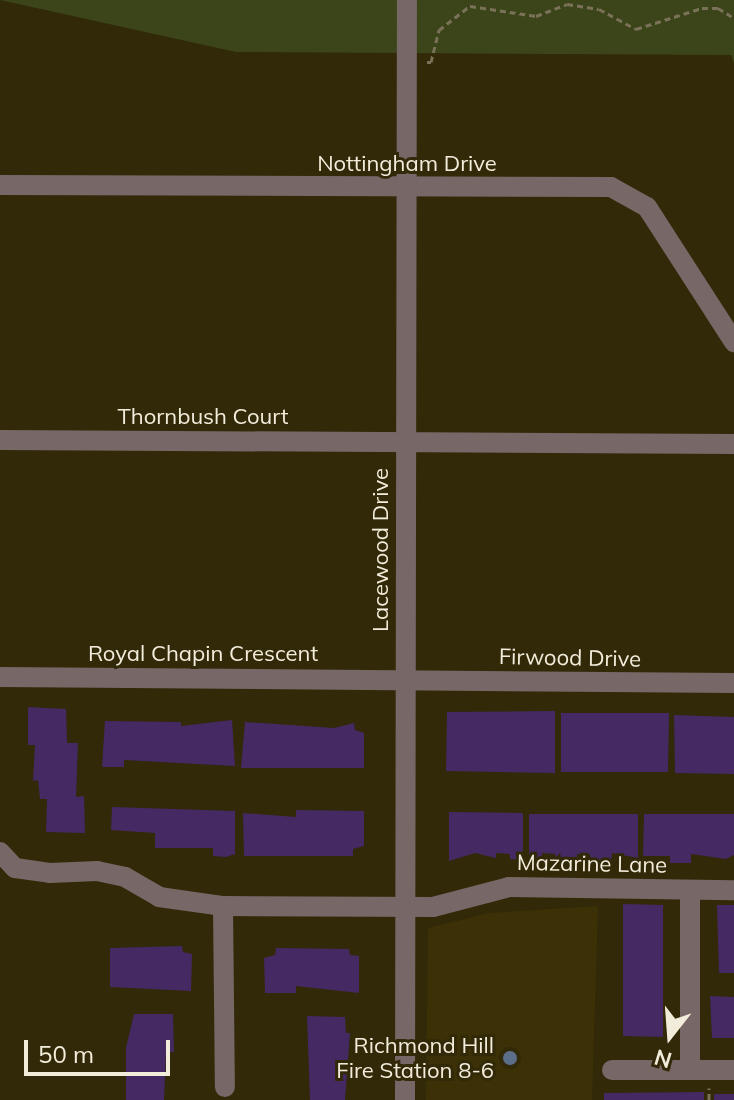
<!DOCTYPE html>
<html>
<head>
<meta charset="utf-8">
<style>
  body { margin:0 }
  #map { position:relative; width:734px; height:1100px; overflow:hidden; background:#322909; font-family:Mulish,sans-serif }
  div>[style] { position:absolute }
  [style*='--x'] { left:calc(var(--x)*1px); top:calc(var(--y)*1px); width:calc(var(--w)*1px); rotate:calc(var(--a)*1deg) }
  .built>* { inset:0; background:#3b3006 }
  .green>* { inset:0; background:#3c4419 }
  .building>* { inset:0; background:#442963 }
  .path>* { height:3px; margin-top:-1.5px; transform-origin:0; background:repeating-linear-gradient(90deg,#7a7258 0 6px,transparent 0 10px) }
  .street>* { height:20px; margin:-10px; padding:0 10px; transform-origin:10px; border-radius:10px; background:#786767 }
  .dots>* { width:22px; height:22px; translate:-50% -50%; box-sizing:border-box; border:4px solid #322909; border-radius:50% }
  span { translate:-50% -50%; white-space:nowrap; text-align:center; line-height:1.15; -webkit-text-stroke:6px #322909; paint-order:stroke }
  .street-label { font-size:22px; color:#f2ecdb }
  .poi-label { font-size:22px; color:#f2ecdb }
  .right { translate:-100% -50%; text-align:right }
  .north { position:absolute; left:630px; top:996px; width:80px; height:80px; -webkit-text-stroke:6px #322909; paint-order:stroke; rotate:197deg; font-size:22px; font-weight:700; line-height:32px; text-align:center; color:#f2ecdb }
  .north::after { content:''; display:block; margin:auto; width:28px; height:36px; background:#f2ecdb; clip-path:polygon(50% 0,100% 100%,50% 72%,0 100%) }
  .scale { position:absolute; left:24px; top:1040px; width:146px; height:36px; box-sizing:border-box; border:4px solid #f2ecdb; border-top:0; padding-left:10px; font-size:24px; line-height:28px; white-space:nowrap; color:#f2ecdb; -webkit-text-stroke:6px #322909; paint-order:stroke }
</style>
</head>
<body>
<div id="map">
  <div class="built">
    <div style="clip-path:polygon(598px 906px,592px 1100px,426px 1100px,428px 928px,489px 913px)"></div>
  </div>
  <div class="green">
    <div style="clip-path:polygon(0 0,734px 0,734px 63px,731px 55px,236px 52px)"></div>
  </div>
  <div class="building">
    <div style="clip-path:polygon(28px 707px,66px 709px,67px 743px,78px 743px,76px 797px,84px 796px,85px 833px,46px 832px,47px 799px,40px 799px,38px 780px,33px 781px,35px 745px,28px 745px)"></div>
    <div style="clip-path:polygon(555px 711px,555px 773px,446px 771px,447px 712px)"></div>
    <div style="clip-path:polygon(561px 713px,669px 713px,668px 772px,561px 772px)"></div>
    <div style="clip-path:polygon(674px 715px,734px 717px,734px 774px,675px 773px)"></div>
    <div style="clip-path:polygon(232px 720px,235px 766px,124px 760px,124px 767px,102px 767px,105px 721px,181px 722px,181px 726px)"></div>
    <div style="clip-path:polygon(245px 722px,334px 728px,354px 723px,355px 730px,364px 733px,364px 768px,241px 768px)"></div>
    <div style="clip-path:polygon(112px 807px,235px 811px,235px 854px,226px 857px,213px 856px,213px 848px,155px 848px,155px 833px,111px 830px)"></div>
    <div style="clip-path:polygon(296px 810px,364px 811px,364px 846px,353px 849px,353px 856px,244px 856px,243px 813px,296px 817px)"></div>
    <div style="clip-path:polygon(449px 812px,523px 813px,523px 860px,510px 859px,510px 854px,496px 853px,496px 858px,475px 853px,449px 861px)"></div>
    <div style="clip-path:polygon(529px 814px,638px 814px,638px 858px,612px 853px,611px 862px,590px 862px,590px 854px,577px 854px,577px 862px,555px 862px,555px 854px,542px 853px,542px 862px,529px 860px)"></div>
    <div style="clip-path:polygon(644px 814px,734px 814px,734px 855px,726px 859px,691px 854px,691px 863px,670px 863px,670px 856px,643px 856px)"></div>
    <div style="clip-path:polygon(623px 904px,663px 905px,663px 1037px,623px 1036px)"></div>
    <div style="clip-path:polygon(717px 905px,734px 905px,734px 973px,719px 973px)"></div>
    <div style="clip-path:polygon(182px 946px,183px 952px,192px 954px,191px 991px,110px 987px,110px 948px)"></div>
    <div style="clip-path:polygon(276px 948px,349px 949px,350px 955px,359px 956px,359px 993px,296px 986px,296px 993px,265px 993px,264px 958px,275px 955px)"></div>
    <div style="clip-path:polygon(710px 996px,734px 997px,734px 1038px,712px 1038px)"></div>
    <div style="clip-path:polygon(134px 1014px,173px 1014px,174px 1052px,166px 1052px,164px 1100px,126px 1100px,126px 1048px)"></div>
    <div style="clip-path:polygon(307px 1016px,345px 1017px,346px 1033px,350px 1033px,345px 1100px,310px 1100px)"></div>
    <div style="clip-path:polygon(704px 1092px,704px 1100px,604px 1100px,604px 1093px)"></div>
    <div style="clip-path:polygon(714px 1094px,734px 1094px,734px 1100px,714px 1100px)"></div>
  </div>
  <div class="path">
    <div style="--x:427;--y:62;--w:4;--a:0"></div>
    <div style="--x:431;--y:62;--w:33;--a:-76"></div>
    <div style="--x:439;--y:30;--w:39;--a:-38"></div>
    <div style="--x:470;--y:6;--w:67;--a:8.6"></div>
    <div style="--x:536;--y:16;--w:33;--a:-21"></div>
    <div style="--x:567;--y:4;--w:32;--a:9"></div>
    <div style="--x:599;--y:9;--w:42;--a:28.4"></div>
    <div style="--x:636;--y:29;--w:69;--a:-17.7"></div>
    <div style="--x:702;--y:8;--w:16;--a:0"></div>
    <div style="--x:718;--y:8;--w:19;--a:32"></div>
    <div style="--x:709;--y:1100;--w:12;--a:-90"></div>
  </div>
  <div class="street">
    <div style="--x:0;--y:185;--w:611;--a:0.19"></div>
    <div style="--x:611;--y:187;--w:41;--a:29.1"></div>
    <div style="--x:647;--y:207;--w:161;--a:57.2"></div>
    <div style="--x:0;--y:440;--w:734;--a:0.31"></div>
    <div style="--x:0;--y:677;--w:734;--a:0.47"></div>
    <div style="--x:0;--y:852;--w:22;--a:47"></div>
    <div style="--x:15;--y:868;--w:35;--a:8"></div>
    <div style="--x:50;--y:873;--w:47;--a:-2.4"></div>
    <div style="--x:97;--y:871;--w:29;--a:12"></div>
    <div style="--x:125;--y:877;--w:39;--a:30"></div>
    <div style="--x:159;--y:897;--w:65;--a:8"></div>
    <div style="--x:223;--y:906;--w:210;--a:0.3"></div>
    <div style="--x:433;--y:907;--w:79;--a:-14.7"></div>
    <div style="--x:509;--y:887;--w:225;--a:0.8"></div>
    <div style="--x:690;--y:890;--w:179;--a:90"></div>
    <div style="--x:223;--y:906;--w:181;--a:89.4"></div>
    <div style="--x:612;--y:1070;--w:122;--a:0"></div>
    <div style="--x:405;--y:1100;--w:1100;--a:-89.9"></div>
  </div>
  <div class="dots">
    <div style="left:510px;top:1058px;background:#5c6f8a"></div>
  </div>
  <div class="street-label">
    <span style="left:407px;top:164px">Nottingham Drive</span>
    <span style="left:203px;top:417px">Thornbush Court</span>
    <span style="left:381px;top:550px;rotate:-90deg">Lacewood Drive</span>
    <span style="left:203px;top:654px">Royal Chapin Crescent</span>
    <span style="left:570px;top:658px;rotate:1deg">Firwood Drive</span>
    <span style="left:592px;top:864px;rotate:1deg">Mazarine Lane</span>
  </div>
  <div class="poi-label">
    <span class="right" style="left:494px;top:1058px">Richmond Hill<br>Fire Station 8-6</span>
  </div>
  <div class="north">N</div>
  <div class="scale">50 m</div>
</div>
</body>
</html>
